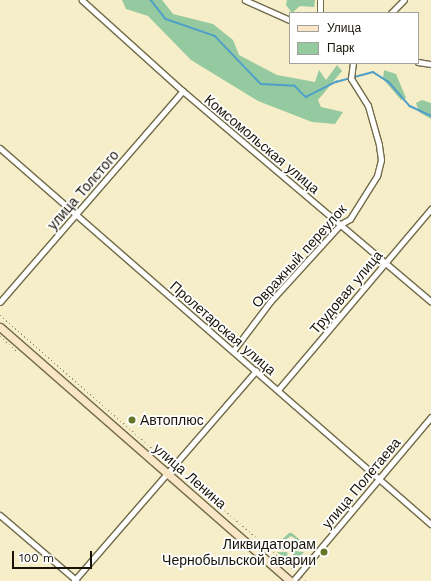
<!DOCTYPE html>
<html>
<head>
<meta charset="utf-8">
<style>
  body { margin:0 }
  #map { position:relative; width:431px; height:581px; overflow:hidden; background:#f6eec8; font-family:"Work Sans",sans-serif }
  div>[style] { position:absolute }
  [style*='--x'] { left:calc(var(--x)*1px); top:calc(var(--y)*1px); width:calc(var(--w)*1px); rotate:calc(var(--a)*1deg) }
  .green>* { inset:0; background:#95c99f }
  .stream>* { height:1.5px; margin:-0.75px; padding:0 0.75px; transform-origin:0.75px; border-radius:0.75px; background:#4f9fc9 }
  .path>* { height:1px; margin-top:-0.5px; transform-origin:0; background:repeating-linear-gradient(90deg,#837d64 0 1px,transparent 0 4px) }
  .roads { filter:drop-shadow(1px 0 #726b4a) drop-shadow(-1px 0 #726b4a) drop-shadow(0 1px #726b4a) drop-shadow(0 -1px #726b4a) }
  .street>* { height:4.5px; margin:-2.25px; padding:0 2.25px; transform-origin:2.25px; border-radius:2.25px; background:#fff }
  .secondary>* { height:7px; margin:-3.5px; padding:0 3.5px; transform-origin:3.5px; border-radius:3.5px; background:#f8e6c6 }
  .dots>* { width:11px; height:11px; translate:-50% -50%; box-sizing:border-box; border:2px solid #fff; border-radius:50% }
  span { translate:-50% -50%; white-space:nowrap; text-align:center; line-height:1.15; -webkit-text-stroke:3.5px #fff; paint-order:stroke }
  .street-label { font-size:14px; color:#171407 }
  .poi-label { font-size:14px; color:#171407 }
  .left { translate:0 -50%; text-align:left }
  .right { translate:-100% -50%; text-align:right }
  .legend { position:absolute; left:289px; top:12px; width:130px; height:52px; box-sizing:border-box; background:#fff; border:1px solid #a2a19c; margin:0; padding:5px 7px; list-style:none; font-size:12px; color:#171407 }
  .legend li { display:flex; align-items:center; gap:8px; height:20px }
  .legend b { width:20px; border:1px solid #a2a19c }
  .scale { position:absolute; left:12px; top:551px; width:80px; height:18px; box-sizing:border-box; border:2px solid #171407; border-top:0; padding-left:5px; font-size:12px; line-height:14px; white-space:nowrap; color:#171407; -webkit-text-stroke:3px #fff; paint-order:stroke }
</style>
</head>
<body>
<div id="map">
  <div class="green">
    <div style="clip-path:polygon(122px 0,162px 0,173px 14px,213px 24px,233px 40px,239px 55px,277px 75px,315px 82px,319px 70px,326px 80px,337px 65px,342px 71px,318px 100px,321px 107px,343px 112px,335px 124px,312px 122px,258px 101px,191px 60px,148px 16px,126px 9px)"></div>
    <div style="clip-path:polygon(287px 0,315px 0,314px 7px,300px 6px,292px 13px,286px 5px)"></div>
    <div style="clip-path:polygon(384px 70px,396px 74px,406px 98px,401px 100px,383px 79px)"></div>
    <div style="clip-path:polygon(422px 100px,431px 103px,431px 119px,419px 112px,416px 103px)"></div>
    <div style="clip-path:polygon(289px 533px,292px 533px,308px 547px,291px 536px,273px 548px)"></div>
    <div style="clip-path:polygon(295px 539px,306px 550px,295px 550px,292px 540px)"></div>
    <div style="clip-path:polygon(284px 540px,288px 540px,287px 550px,276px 550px)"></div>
    <div style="clip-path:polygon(295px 551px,304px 552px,294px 564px,293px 554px)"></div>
    <div style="clip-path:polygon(277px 552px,287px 552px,290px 563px)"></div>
  </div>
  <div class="stream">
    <div style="--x:151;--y:0;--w:24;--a:52"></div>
    <div style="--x:166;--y:19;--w:52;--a:19.1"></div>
    <div style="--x:215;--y:36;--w:66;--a:46.2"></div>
    <div style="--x:261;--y:84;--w:34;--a:3"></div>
    <div style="--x:295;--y:86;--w:16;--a:45"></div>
    <div style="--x:306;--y:97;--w:34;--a:-27"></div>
    <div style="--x:336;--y:82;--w:38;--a:-15"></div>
    <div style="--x:373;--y:72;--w:19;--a:32"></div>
    <div style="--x:389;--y:82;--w:32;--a:49"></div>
    <div style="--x:410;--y:106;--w:23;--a:25"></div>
  </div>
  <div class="path">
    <div style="--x:0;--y:315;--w:223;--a:41.2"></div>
    <div style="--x:0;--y:336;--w:24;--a:42"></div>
    <div style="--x:179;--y:471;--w:150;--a:40.7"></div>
    <div style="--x:302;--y:577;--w:6;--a:45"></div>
  </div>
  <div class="roads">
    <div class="street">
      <div style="--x:82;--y:0;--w:136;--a:42"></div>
      <div style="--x:183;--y:91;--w:325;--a:40.3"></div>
      <div style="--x:245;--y:0;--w:49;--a:24"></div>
      <div style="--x:320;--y:13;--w:13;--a:-90"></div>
      <div style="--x:391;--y:13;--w:18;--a:-45"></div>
      <div style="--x:418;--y:62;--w:13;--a:9"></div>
      <div style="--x:0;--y:148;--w:572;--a:41.1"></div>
      <div style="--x:0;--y:302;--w:279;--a:-49.1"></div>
      <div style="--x:233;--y:351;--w:61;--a:-52.9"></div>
      <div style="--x:270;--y:302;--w:105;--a:-47.7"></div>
      <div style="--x:341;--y:224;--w:10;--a:-29"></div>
      <div style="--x:350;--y:219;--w:51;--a:-57.9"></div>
      <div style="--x:377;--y:176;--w:16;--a:-76"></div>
      <div style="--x:381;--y:160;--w:15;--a:-98"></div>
      <div style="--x:379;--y:145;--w:41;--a:-105.8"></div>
      <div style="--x:368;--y:106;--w:32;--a:-122"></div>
      <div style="--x:351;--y:79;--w:16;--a:-83"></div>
      <div style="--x:278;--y:390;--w:237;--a:-49.8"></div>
      <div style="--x:0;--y:515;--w:100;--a:40.5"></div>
      <div style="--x:74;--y:581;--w:278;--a:-49.1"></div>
      <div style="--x:293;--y:581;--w:214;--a:-49.9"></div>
    </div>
    <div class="secondary">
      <div style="--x:0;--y:327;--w:386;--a:41.2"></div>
    </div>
  </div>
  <div class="dots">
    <div style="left:132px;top:420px;background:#637727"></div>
    <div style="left:324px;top:552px;background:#637727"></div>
  </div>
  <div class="street-label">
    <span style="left:262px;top:144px;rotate:40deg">Комсомольская улица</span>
    <span style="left:83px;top:190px;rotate:-49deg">улица Толстого</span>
    <span style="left:299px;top:256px;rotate:-48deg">Овражный переулок</span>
    <span style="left:346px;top:292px;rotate:-50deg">Трудовая улица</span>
    <span style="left:223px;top:328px;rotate:41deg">Пролетарская улица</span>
    <span style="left:190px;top:476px;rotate:41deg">улица Ленина</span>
    <span style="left:361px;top:483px;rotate:-50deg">улица Полетаева</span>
  </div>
  <div class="poi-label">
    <span class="left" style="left:140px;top:420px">Автоплюс</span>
    <span class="right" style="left:316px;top:552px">Ликвидаторам<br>Чернобыльской аварии</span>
  </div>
  <ul class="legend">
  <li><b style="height:5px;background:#f8e6c6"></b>Улица</li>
  <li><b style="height:11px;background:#95c99f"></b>Парк</li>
  </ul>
  <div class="scale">100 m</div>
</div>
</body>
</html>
